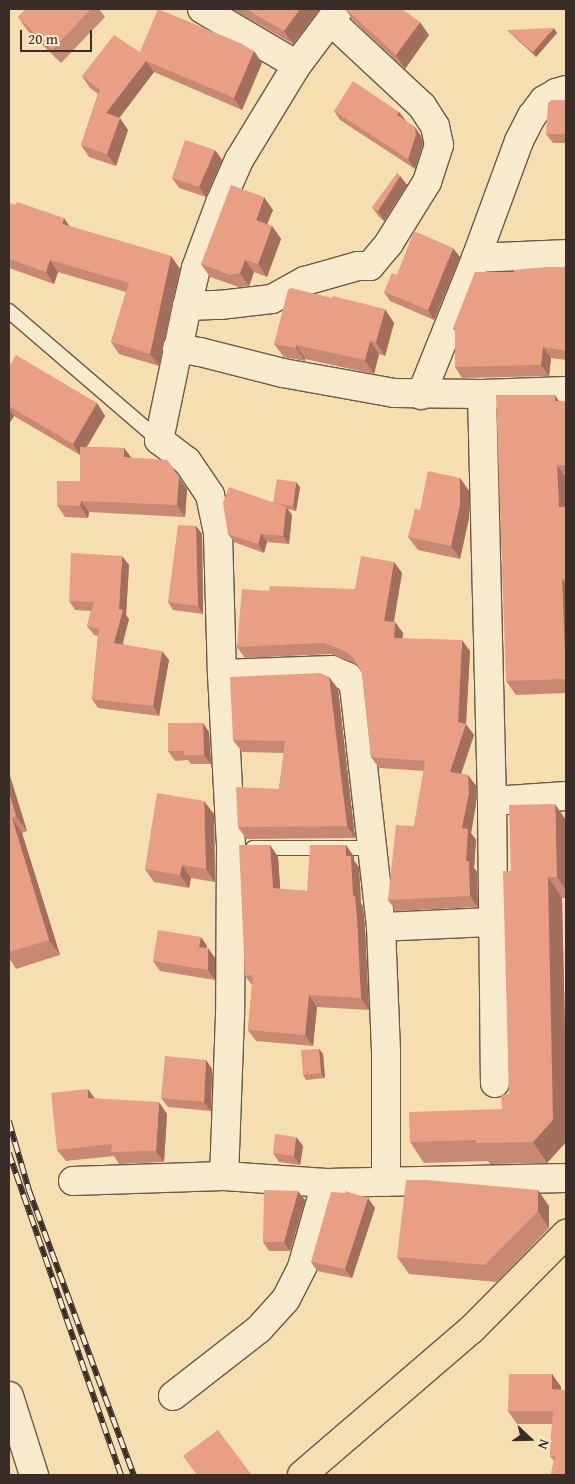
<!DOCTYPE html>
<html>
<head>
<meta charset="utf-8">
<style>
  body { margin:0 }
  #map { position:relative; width:575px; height:1484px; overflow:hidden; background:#f5dfb1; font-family:"Gentium Book Plus",serif }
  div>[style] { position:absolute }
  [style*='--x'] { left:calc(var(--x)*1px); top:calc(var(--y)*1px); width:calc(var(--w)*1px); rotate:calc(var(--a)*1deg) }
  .roads { filter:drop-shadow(1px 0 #695a4a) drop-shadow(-1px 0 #695a4a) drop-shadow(0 1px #695a4a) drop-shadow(0 -1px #695a4a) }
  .service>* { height:14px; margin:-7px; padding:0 7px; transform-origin:7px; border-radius:7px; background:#f8eacc }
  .minor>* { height:28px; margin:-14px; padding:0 14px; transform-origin:14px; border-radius:14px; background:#f8eacc }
  .primary>* { height:28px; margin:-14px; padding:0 14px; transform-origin:14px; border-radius:14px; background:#f5dfb1 }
  .rail>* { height:5.5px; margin-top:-2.75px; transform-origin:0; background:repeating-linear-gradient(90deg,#f8eacc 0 11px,#3a2d27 0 22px); box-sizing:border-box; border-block:1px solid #3a2d27 }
  .wall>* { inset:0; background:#c88972 }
  .shaded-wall>* { inset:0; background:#a26f5c }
  .building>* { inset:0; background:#e89f84 }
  span { translate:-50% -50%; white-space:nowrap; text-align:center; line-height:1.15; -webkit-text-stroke:4.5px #f8eacc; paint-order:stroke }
  .frame { position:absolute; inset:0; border:10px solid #3a2d27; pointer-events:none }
  .north { position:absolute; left:505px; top:1414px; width:50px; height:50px; -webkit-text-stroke:4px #f8eacc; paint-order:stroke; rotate:111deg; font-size:14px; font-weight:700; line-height:20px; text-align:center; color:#3a2d27 }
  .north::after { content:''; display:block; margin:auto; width:18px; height:22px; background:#3a2d27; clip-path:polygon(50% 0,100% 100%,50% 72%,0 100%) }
  .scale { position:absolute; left:20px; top:30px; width:72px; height:22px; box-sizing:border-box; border:2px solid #3a2d27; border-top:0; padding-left:6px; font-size:15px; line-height:18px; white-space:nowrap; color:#3a2d27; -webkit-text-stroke:4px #f8eacc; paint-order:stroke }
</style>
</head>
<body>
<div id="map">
  <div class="roads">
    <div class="service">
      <div style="--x:9;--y:311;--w:198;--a:40.7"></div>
      <div style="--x:253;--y:848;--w:119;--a:0"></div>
    </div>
    <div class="minor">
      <div style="--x:202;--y:9;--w:110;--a:30.5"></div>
      <div style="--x:339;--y:9;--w:70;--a:126.9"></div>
      <div style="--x:297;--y:65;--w:111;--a:121.4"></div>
      <div style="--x:239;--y:160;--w:47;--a:113.8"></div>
      <div style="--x:220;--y:203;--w:69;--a:110.3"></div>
      <div style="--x:196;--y:268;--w:39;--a:103"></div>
      <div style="--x:187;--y:306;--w:137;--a:101.8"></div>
      <div style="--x:159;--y:440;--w:35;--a:37"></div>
      <div style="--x:187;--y:461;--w:41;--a:55.9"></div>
      <div style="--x:210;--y:495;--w:40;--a:78"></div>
      <div style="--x:218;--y:534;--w:140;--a:88.4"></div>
      <div style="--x:222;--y:674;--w:174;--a:87"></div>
      <div style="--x:231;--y:848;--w:167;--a:90.3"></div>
      <div style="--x:230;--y:1015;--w:161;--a:92.1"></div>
      <div style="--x:224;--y:1176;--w:102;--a:3.9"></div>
      <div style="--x:326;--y:1183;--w:240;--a:-1.2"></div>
      <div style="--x:476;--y:258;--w:90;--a:-2.5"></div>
      <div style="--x:187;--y:306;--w:33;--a:-2"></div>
      <div style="--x:220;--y:305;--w:52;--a:-6.6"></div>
      <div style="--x:272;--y:299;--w:38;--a:-29"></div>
      <div style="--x:305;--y:281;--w:55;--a:-15.8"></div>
      <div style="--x:358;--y:266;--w:12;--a:0"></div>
      <div style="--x:370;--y:266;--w:30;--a:-50"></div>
      <div style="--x:389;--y:243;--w:72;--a:-58.1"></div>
      <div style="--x:427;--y:182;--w:39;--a:-72"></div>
      <div style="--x:439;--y:145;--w:19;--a:-102"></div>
      <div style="--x:435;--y:126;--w:24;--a:-123"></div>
      <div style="--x:422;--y:106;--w:125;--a:-137"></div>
      <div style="--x:177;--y:348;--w:23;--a:10"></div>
      <div style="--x:200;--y:352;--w:86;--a:14.2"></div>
      <div style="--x:283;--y:373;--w:113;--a:10.2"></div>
      <div style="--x:394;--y:393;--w:88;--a:0.7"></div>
      <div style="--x:482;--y:394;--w:84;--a:-2"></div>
      <div style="--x:482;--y:394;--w:407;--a:88.6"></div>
      <div style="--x:492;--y:801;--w:282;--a:89.4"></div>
      <div style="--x:421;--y:395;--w:148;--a:-68.1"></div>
      <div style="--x:476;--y:258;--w:125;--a:-69.8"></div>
      <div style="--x:519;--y:141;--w:28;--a:-63"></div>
      <div style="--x:532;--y:116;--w:20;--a:-53"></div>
      <div style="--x:544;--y:100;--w:14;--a:-30"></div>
      <div style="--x:556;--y:93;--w:10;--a:-17"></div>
      <div style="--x:222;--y:674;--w:110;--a:-2.1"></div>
      <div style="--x:332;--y:670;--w:17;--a:24"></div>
      <div style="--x:348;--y:677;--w:11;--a:56"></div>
      <div style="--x:354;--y:686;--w:243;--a:83.6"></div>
      <div style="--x:381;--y:927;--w:125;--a:87.7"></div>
      <div style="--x:386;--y:1052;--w:130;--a:90"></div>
      <div style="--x:492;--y:801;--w:74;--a:-3.9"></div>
      <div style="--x:381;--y:927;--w:112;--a:-2.6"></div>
      <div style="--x:73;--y:1181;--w:151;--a:-1.9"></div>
      <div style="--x:9;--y:1396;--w:83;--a:72.4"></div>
      <div style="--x:173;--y:1396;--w:109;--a:-37.9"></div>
      <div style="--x:259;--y:1329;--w:40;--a:-48"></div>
      <div style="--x:286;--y:1299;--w:36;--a:-63"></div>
      <div style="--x:302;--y:1267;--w:87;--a:-74.1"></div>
    </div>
    <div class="primary">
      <div style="--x:302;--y:1475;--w:224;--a:-40.7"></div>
      <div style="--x:472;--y:1329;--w:134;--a:-45.3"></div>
    </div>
  </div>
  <div class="rail">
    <div style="--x:9;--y:1121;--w:72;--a:73.8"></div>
    <div style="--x:29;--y:1190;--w:304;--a:69.8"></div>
    <div style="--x:9;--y:1153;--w:341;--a:70.8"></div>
  </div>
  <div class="wall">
    <div style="clip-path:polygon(26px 9px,99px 9px,105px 17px,61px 63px,27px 30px,18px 17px)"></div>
    <div style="clip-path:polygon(232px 9px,320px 9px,293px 44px)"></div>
    <div style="clip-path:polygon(345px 9px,429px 35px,405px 69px,354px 21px)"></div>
    <div style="clip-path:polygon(507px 30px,557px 33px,536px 57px,511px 34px)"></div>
    <div style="clip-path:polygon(254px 51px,262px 63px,242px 110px,154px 72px,119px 118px,128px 130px,116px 166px,89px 157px,81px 145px,98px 94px,90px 88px,82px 76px,140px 52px)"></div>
    <div style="clip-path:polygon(566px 100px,566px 143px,553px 143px,546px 134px)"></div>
    <div style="clip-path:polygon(334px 111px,399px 112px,405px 120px,421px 136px,423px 144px,415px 169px,340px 120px)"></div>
    <div style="clip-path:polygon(215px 150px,222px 160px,206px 197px,179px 188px,172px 178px)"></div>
    <div style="clip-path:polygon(400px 176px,407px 185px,384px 221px,379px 217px,372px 207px)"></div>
    <div style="clip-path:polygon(9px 203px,69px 226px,171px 256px,180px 269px,159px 366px,119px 354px,111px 342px,126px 292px,58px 272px,54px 284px,9px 268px)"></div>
    <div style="clip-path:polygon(273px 210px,267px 224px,272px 226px,281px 239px,267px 277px,254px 272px,249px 286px,239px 287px,210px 277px,201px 264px)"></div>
    <div style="clip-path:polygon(460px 257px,434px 320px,390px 301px,384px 292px,397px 275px)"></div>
    <div style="clip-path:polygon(566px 267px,566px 360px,551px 358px,549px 376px,462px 378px,455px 367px,455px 331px,453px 328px,514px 272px)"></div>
    <div style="clip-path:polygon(394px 323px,385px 356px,379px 354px,374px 374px,305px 359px,305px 361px,284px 357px,274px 344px)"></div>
    <div style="clip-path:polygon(9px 364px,97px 403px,105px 416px,87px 447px,124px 448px,131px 457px,187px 489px,185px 517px,89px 512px,88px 518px,65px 517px,57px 505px,80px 481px,80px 455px,14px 416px,9px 424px)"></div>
    <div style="clip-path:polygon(559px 401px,566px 401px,566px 693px,516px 695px,506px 681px)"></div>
    <div style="clip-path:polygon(460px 478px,469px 491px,469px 518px,460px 559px,418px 550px,408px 537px,420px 510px)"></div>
    <div style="clip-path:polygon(300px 487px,296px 511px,288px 509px,292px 515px,289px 544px,267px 542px,264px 553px,234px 542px,228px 534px,273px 502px)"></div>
    <div style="clip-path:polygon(196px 526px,202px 534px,203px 614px,173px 610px,168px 602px)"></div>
    <div style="clip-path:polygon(394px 562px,402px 573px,394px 621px,403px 633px,402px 638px,470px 651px,466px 725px,474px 735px,461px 774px,468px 775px,476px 786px,476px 804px,471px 833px,476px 840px,474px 868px,477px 872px,478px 907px,396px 911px,388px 900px,414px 826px,424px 771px,379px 768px,371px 757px,362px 673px,358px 666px,354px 663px,331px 654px,245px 658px,237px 647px,269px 591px,355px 589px)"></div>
    <div style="clip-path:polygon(129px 565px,126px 615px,129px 619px,123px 644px,169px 660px,159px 716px,98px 708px,92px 699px,98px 636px,94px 635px,87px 626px,91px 611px,75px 610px,69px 601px)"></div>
    <div style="clip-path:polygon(329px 677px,338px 689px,355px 838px,246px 839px,238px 827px,279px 789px,284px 753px,242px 752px,233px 740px)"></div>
    <div style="clip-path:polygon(203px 723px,209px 732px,211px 764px,191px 764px,188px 760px,175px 761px,168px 751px)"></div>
    <div style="clip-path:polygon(9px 773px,27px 831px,22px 833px,60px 955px,16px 969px,9px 958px)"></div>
    <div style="clip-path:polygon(214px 814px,215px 882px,191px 878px,189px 888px,154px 882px,145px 869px)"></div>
    <div style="clip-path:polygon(566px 820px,566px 898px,562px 898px,566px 1077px,566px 1142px,547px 1163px,490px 1164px,488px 1161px,424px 1163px,410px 1142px,502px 1109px,509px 1094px,511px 871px)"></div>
    <div style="clip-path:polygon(270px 845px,278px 857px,280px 889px,307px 891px,346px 845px,354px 857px,354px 861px,359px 867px,361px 903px,363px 907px,365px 928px,369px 1010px,317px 1007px,313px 1046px,256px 1041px,248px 1030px,252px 985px,245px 976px)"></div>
    <div style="clip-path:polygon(201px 937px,207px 946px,207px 948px,208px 948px,215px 958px,215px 980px,160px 971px,153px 961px)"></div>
    <div style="clip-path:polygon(319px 1049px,323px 1054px,325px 1078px,306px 1080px,303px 1075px)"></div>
    <div style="clip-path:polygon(206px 1060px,212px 1069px,211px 1111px,168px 1107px,161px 1098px)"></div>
    <div style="clip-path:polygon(94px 1098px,167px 1114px,164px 1162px,119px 1164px,114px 1156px,66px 1161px,57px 1150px)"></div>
    <div style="clip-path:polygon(296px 1137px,303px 1146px,300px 1165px,279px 1162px,273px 1153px)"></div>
    <div style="clip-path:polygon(368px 1198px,375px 1208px,352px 1278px,317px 1271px,311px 1262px)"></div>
    <div style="clip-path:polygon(305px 1200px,290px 1251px,269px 1251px,263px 1242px)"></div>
    <div style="clip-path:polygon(549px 1206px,549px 1228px,497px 1282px,409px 1274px,397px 1257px)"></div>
    <div style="clip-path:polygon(552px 1374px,561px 1387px,566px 1475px,552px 1475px,551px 1474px,554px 1461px,550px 1456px,552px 1424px,517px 1424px,508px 1411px)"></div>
  </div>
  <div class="shaded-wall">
    <div style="clip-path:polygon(300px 9px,320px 9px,293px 44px,284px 31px)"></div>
    <div style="clip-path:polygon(420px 22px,429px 35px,405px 69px,396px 55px)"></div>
    <div style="clip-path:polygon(554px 28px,557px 33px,536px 57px,533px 52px)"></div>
    <div style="clip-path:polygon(254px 51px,262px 63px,242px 110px,234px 98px)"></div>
    <div style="clip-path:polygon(146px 61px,154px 72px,114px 125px,106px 113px)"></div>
    <div style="clip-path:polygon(399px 112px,406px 121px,397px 115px)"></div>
    <div style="clip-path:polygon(120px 118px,128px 130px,116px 166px,107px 154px)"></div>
    <div style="clip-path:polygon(415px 127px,421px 136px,423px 144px,415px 169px,408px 159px)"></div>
    <div style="clip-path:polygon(215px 150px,222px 160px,206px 197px,199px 187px)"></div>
    <div style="clip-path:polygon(400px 176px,407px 185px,384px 221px,378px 211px)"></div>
    <div style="clip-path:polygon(264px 197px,273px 210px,264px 232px,256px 220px)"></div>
    <div style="clip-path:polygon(64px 218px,72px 230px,62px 224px)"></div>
    <div style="clip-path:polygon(272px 226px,281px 239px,267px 277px,258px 264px)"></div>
    <div style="clip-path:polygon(453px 248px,460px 257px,434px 320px,428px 310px)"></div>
    <div style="clip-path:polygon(171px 256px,180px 269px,159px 366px,150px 354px)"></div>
    <div style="clip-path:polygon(50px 260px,58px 272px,54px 284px,46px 272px)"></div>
    <div style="clip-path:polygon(245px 260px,254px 272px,249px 286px,240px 273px)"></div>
    <div style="clip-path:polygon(385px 309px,394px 323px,385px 356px,376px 342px)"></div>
    <div style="clip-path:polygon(370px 341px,379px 354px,374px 374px,365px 360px)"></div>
    <div style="clip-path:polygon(296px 345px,305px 359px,305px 361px,296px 348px)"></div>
    <div style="clip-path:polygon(543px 347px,551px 358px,549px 376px,541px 365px)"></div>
    <div style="clip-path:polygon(555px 395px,564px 408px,555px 401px)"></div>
    <div style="clip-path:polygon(97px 403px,105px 416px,81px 456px,73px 444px)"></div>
    <div style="clip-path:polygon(9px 409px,14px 416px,9px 424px)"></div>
    <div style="clip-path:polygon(124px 448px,132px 459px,124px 457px)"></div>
    <div style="clip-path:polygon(167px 460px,187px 489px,185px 517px,177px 505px)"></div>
    <div style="clip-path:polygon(557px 465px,566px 478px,566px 517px,559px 507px)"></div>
    <div style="clip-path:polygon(460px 478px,469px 491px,469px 518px,460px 559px,451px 546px)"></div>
    <div style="clip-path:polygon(296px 482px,300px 487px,296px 511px,293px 506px)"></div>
    <div style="clip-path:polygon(81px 501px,89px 512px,88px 518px,80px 506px)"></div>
    <div style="clip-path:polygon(286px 507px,292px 515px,289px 544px,283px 536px)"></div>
    <div style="clip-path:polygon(196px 526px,202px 534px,203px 614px,198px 606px)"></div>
    <div style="clip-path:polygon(261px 534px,267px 542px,264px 553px,258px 544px)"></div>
    <div style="clip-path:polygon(122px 556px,129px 565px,126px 615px,129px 619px,120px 652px,114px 643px,119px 609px)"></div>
    <div style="clip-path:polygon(394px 562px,402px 573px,392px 632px,384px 621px)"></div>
    <div style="clip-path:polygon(562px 579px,566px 585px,566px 679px)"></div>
    <div style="clip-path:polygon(395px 622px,403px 633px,402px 649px,394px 638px)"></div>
    <div style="clip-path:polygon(462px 640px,470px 651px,466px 724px,474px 735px,458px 783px,450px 772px,458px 722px)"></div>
    <div style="clip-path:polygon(162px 651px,169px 660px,159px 716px,153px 706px)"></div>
    <div style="clip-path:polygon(329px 677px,338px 689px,355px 838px,347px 826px)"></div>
    <div style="clip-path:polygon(203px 723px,209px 732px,211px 764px,204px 755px)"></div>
    <div style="clip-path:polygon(9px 773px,27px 831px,16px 816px,9px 792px)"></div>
    <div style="clip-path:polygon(468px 775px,476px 786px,476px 804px,471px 833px,476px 840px,474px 868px,477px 872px,478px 907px,470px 896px,462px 828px)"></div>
    <div style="clip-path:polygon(204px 801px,214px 814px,215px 882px,206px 869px)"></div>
    <div style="clip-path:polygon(555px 804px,566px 820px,566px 890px,557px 877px)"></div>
    <div style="clip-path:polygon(12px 818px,22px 833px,60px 955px,49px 940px)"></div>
    <div style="clip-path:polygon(270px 845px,278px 857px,281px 899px,273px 888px)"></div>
    <div style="clip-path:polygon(346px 845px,354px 857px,354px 861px,359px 867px,361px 903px,363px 907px,365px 928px,369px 1010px,361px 998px,353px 895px,346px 856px)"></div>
    <div style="clip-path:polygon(182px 865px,191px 878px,189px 888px,180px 875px)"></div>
    <div style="clip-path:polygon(548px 877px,562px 898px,566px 1077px,566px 1142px,547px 1163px,533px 1142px)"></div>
    <div style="clip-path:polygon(201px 937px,207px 946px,206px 956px,199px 947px)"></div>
    <div style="clip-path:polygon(208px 948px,215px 958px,215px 980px,208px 970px)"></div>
    <div style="clip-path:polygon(309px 995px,317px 1007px,313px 1046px,305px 1035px)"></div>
    <div style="clip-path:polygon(319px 1049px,323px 1054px,325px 1078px,321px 1073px)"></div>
    <div style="clip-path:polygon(206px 1060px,212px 1069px,211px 1111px,204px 1102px)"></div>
    <div style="clip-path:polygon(88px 1089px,96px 1100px,88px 1098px)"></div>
    <div style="clip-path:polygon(159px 1102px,167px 1114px,164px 1162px,156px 1151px)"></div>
    <div style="clip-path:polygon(296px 1137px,303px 1146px,300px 1165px,294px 1156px)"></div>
    <div style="clip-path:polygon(538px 1190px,549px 1206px,549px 1228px,538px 1211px)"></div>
    <div style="clip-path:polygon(298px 1191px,305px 1200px,290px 1251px,284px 1242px)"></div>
    <div style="clip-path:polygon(368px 1198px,375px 1208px,352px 1278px,345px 1269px)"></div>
    <div style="clip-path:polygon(552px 1374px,561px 1387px,561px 1402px,552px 1389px)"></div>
  </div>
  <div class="building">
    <div style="clip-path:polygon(26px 9px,91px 9px,52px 50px,18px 17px)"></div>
    <div style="clip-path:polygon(158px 9px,240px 43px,254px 51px,234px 98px,146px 61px,106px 113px,120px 118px,107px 154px,81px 145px,100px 90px,82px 76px,114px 35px,140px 52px)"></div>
    <div style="clip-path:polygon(246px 9px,300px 9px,284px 31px)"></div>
    <div style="clip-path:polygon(346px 9px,402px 9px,420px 22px,396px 55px)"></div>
    <div style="clip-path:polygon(554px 28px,533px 52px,507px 30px)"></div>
    <div style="clip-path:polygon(353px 81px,399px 112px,397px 115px,415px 127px,416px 135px,408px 159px,334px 111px)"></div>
    <div style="clip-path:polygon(552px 100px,566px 100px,566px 134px,546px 134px,548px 103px)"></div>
    <div style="clip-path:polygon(185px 140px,215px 150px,199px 187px,172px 178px)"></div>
    <div style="clip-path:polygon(397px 173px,400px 176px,378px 211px,372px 207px)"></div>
    <div style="clip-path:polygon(231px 185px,264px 197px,256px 220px,272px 226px,258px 264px,245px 260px,240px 273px,230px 275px,201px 264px)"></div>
    <div style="clip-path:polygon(17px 202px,64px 218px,62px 224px,171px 256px,150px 354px,111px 342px,129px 283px,50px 260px,46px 272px,9px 259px,9px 203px,15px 205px)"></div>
    <div style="clip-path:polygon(414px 231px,453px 248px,428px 310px,384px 292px,392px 273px,397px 275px)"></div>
    <div style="clip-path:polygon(546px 267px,566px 267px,566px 351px,543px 347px,541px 365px,455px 367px,455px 328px,453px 328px,475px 272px,514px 272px,514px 270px)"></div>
    <div style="clip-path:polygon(291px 288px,332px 298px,333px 296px,385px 309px,376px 342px,370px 341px,365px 360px,296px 345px,296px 348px,274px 344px,288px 290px)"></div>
    <div style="clip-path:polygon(16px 355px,97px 403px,73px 444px,9px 406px,9px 364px,10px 365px)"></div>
    <div style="clip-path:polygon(496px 395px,555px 395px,555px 401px,566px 401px,566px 465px,557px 465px,559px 507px,566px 507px,566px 579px,562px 579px,566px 679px,506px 681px)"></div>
    <div style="clip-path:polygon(80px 447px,124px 448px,124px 457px,167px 460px,179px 477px,177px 505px,81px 501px,80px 506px,57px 505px,57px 481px,80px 481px)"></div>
    <div style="clip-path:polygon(428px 471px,460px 478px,460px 505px,451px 546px,408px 537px,415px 509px,420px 510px)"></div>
    <div style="clip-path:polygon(277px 479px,296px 482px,293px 506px,273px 503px)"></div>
    <div style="clip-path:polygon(229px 487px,286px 507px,283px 536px,261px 534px,258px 544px,228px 534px,223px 503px)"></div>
    <div style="clip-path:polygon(178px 525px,196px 526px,198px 606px,168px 602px)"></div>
    <div style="clip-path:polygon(71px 553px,122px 556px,119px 609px,123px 610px,114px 643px,162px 651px,153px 706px,92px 699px,99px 629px,87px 626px,94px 602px,69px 601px)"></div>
    <div style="clip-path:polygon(361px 556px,394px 562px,384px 621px,395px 622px,394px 638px,462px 640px,458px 722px,466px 724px,450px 772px,468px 775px,469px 793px,462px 828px,468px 829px,466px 861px,469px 861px,470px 896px,388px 900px,396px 825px,414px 826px,425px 761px,371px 757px,362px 673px,353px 657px,347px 652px,324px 643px,237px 647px,242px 589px,269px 591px,270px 586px,355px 589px)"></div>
    <div style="clip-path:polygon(320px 673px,329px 677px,347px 826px,238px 827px,236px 787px,279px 789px,285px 741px,233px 740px,230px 677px)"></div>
    <div style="clip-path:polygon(168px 723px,203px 723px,204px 755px,184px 755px,184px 751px,168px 751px)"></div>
    <div style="clip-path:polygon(9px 792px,16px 816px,12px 818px,49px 940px,9px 952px)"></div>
    <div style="clip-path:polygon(157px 793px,204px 801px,206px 869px,182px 865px,180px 875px,145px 869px)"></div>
    <div style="clip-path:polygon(555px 804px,557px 877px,548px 877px,553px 1120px,533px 1142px,476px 1143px,476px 1140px,410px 1142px,409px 1112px,502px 1109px,501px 1095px,509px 1094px,503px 871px,511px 871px,509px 805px)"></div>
    <div style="clip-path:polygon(239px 845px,270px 845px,273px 888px,307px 891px,310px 845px,346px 845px,346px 856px,351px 856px,353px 895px,355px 896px,357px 917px,361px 998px,309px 995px,305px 1035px,248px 1030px,253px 975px,245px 976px)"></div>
    <div style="clip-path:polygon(158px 930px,201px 937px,199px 947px,208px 948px,208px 970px,153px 961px)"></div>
    <div style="clip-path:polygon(319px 1049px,321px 1073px,303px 1075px,301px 1050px)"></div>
    <div style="clip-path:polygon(165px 1056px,206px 1060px,204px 1102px,161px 1098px)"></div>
    <div style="clip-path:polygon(88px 1089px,88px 1098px,159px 1102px,156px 1151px,111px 1152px,112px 1144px,57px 1150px,51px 1093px)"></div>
    <div style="clip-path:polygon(275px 1134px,296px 1137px,294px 1156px,273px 1153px)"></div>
    <div style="clip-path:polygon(406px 1180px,427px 1180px,538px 1190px,538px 1211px,485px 1265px,397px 1257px)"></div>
    <div style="clip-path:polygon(264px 1190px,298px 1191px,284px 1242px,263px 1242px)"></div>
    <div style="clip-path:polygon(345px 1191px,368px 1198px,345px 1269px,311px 1262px,331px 1192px,345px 1193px)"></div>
    <div style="clip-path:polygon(509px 1374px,552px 1374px,552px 1389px,566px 1390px,566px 1475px,558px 1475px,551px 1474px,555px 1456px,550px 1456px,553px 1411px,508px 1411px)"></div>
    <div style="clip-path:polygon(218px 1430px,251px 1474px,248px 1475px,197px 1475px,183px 1456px)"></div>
  </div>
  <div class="frame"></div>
  <div class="north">N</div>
  <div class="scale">20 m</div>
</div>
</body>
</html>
